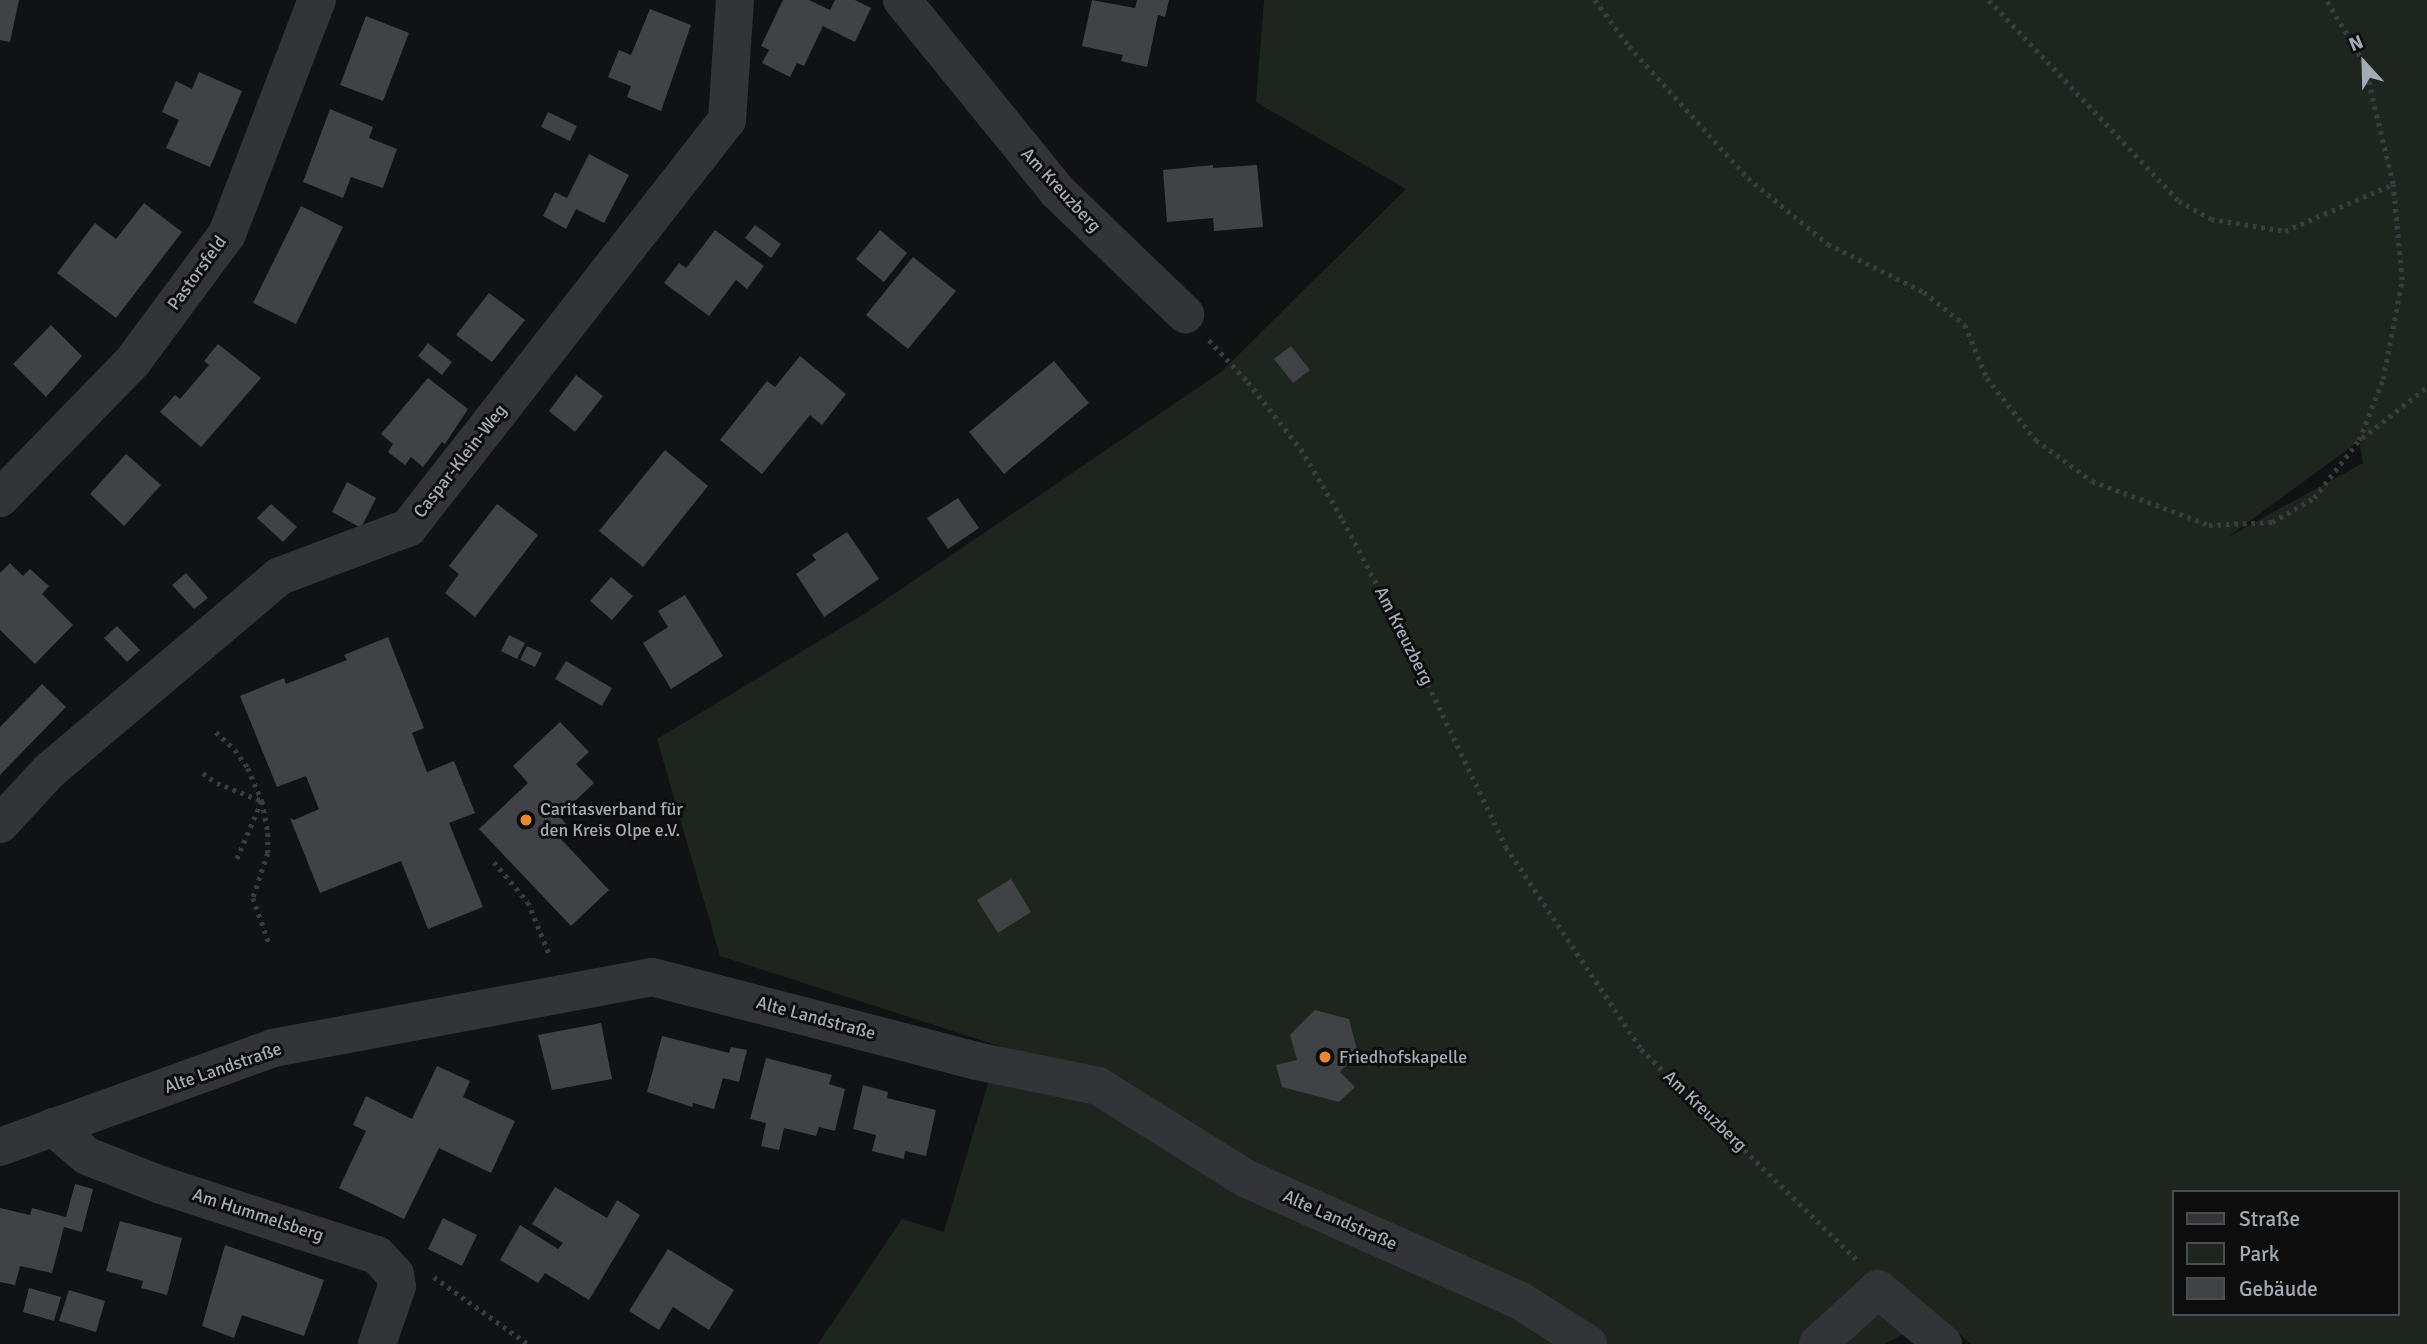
<!DOCTYPE html>
<html>
<head>
<meta charset="utf-8">
<style>
  body { margin:0 }
  #map { position:relative; width:2427px; height:1344px; overflow:hidden; background:#111213; font-family:Signika,sans-serif }
  div>[style] { position:absolute }
  [style*='--x'] { left:calc(var(--x)*1px); top:calc(var(--y)*1px); width:calc(var(--w)*1px); rotate:calc(var(--a)*1deg) }
  .green>* { inset:0; background:#1e251e }
  .building>* { inset:0; background:#404246 }
  .path>* { height:4.5px; margin-top:-2.25px; transform-origin:0; background:repeating-linear-gradient(90deg,#393c3f 0 3.5px,transparent 0 8.5px) }
  .minor>* { height:38px; margin:-19px; padding:0 19px; transform-origin:19px; border-radius:19px; background:#333438 }
  .dots>* { width:19px; height:19px; translate:-50% -50%; box-sizing:border-box; border:4px solid #0d0d0e; border-radius:50% }
  span { translate:-50% -50%; white-space:nowrap; text-align:center; line-height:1.15; -webkit-text-stroke:6px #0d0d0e; paint-order:stroke }
  .street-label { font-size:18px; color:#a3abb3 }
  .poi-label { font-size:18px; color:#a3abb3 }
  .left { translate:0 -50%; text-align:left }
  .legend { position:absolute; left:2172px; top:1190px; width:228px; height:126px; box-sizing:border-box; background:#0d0d0e; border:2px solid #494c50; margin:0; padding:9px 12px; list-style:none; font-size:21px; color:#a3abb3 }
  .legend li { display:flex; align-items:center; gap:14px; height:35px }
  .legend b { width:35px; border:2px solid #494c50 }
  .north { position:absolute; left:2329px; top:28px; width:70px; height:70px; -webkit-text-stroke:5px #0d0d0e; paint-order:stroke; rotate:338deg; font-size:19px; font-weight:700; line-height:28px; text-align:center; color:#a3abb3 }
  .north::after { content:''; display:block; margin:auto; width:24px; height:32px; background:#a3abb3; clip-path:polygon(50% 0,100% 100%,50% 72%,0 100%) }
</style>
</head>
<body>
<div id="map">
  <div class="green">
    <div style="clip-path:polygon(evenodd,1264px 0,2427px 0,2427px 1344px,1971px 1344px,1940px 1317px,1884px 1344px,818px 1344px,902px 1219px,944px 1232px,999px 1046px,720px 956px,657px 739px,869px 611px,1221px 372px,1406px 189px,1256px 102px,1264px 0,2359px 441px,2363px 463px,2228px 537px,2359px 441px,1264px 0,2173px 1192px,2397px 1192px,2397px 1314px,2173px 1314px,2173px 1192px)"></div>
  </div>
  <div class="building">
    <div style="clip-path:polygon(0 0,19px 0,10px 42px,0 40px)"></div>
    <div style="clip-path:polygon(783px 0,809px 0,830px 10px,835px 0,855px 0,871px 8px,855px 42px,823px 26px,804px 66px,797px 63px,790px 77px,762px 63px,769px 50px,761px 46px)"></div>
    <div style="clip-path:polygon(1092px 0,1135px 8px,1137px 0,1169px 0,1165px 17px,1158px 15px,1147px 67px,1121px 61px,1123px 55px,1082px 46px)"></div>
    <div style="clip-path:polygon(650px 9px,691px 25px,661px 111px,627px 97px,631px 86px,608px 77px,619px 50px,631px 55px)"></div>
    <div style="clip-path:polygon(366px 16px,409px 33px,383px 101px,340px 85px)"></div>
    <div style="clip-path:polygon(199px 72px,242px 91px,210px 167px,166px 148px,179px 120px,162px 112px,176px 81px,192px 89px)"></div>
    <div style="clip-path:polygon(330px 109px,373px 127px,369px 138px,397px 149px,383px 188px,351px 177px,343px 198px,303px 182px)"></div>
    <div style="clip-path:polygon(548px 112px,577px 126px,570px 141px,541px 127px)"></div>
    <div style="clip-path:polygon(589px 154px,629px 175px,604px 223px,576px 209px,566px 229px,543px 216px,555px 192px,567px 198px)"></div>
    <div style="clip-path:polygon(1213px 165px,1213px 168px,1257px 165px,1263px 227px,1214px 231px,1213px 218px,1167px 222px,1163px 170px)"></div>
    <div style="clip-path:polygon(144px 203px,182px 232px,116px 318px,57px 273px,95px 223px,116px 239px)"></div>
    <div style="clip-path:polygon(301px 206px,343px 227px,296px 324px,253px 303px)"></div>
    <div style="clip-path:polygon(755px 225px,781px 244px,771px 258px,745px 238px)"></div>
    <div style="clip-path:polygon(715px 230px,764px 266px,747px 289px,736px 280px,709px 316px,664px 283px,679px 263px,686px 268px)"></div>
    <div style="clip-path:polygon(880px 230px,907px 253px,884px 282px,856px 259px)"></div>
    <div style="clip-path:polygon(913px 257px,956px 291px,908px 349px,866px 315px)"></div>
    <div style="clip-path:polygon(489px 293px,525px 320px,492px 362px,456px 335px)"></div>
    <div style="clip-path:polygon(51px 325px,82px 356px,46px 397px,13px 364px)"></div>
    <div style="clip-path:polygon(428px 343px,452px 362px,442px 375px,418px 356px)"></div>
    <div style="clip-path:polygon(218px 344px,261px 378px,201px 447px,160px 412px,175px 395px,180px 399px,209px 365px,204px 361px)"></div>
    <div style="clip-path:polygon(1291px 346px,1310px 370px,1293px 383px,1274px 359px)"></div>
    <div style="clip-path:polygon(800px 356px,846px 394px,822px 425px,810px 415px,762px 474px,720px 440px,767px 381px,775px 387px)"></div>
    <div style="clip-path:polygon(1054px 361px,1089px 403px,1004px 474px,969px 432px)"></div>
    <div style="clip-path:polygon(576px 375px,603px 396px,575px 432px,549px 411px)"></div>
    <div style="clip-path:polygon(428px 378px,468px 409px,445px 444px,442px 442px,423px 467px,411px 457px,405px 465px,388px 452px,393px 444px,381px 434px)"></div>
    <div style="clip-path:polygon(665px 450px,708px 486px,643px 567px,599px 531px)"></div>
    <div style="clip-path:polygon(126px 454px,161px 485px,124px 526px,90px 494px)"></div>
    <div style="clip-path:polygon(347px 482px,376px 498px,361px 528px,332px 512px)"></div>
    <div style="clip-path:polygon(958px 498px,979px 528px,948px 549px,927px 518px)"></div>
    <div style="clip-path:polygon(271px 504px,297px 527px,283px 542px,257px 518px)"></div>
    <div style="clip-path:polygon(497px 504px,538px 535px,475px 617px,445px 593px,459px 574px,449px 566px)"></div>
    <div style="clip-path:polygon(847px 532px,879px 579px,824px 617px,796px 574px,816px 560px,812px 555px)"></div>
    <div style="clip-path:polygon(10px 563px,23px 576px,30px 569px,49px 586px,42px 594px,73px 625px,35px 664px,0 630px,0 573px)"></div>
    <div style="clip-path:polygon(186px 573px,208px 598px,194px 609px,172px 585px)"></div>
    <div style="clip-path:polygon(611px 577px,633px 596px,612px 620px,590px 601px)"></div>
    <div style="clip-path:polygon(685px 595px,723px 656px,671px 689px,643px 643px,668px 627px,658px 611px)"></div>
    <div style="clip-path:polygon(117px 626px,140px 650px,127px 662px,104px 638px)"></div>
    <div style="clip-path:polygon(509px 635px,525px 643px,517px 659px,501px 651px)"></div>
    <div style="clip-path:polygon(388px 637px,424px 728px,412px 733px,427px 772px,454px 761px,475px 813px,449px 823px,483px 907px,428px 929px,401px 861px,320px 893px,290px 818px,294px 820px,319px 809px,306px 776px,277px 787px,240px 696px,284px 678px,286px 684px,347px 660px,344px 655px)"></div>
    <div style="clip-path:polygon(527px 646px,542px 653px,535px 667px,520px 660px)"></div>
    <div style="clip-path:polygon(566px 661px,612px 688px,602px 706px,555px 679px)"></div>
    <div style="clip-path:polygon(42px 684px,66px 707px,0 775px,0 727px)"></div>
    <div style="clip-path:polygon(560px 722px,589px 752px,576px 764px,594px 783px,559px 816px,567px 825px,557px 835px,609px 890px,571px 926px,479px 829px,528px 783px,513px 766px)"></div>
    <div style="clip-path:polygon(1011px 879px,1031px 912px,998px 933px,977px 900px)"></div>
    <div style="clip-path:polygon(1315px 1010px,1349px 1019px,1358px 1053px,1340px 1072px,1355px 1087px,1339px 1102px,1282px 1087px,1276px 1065px,1297px 1060px,1290px 1035px)"></div>
    <div style="clip-path:polygon(601px 1023px,612px 1079px,552px 1090px,538px 1035px)"></div>
    <div style="clip-path:polygon(662px 1036px,729px 1053px,731px 1047px,747px 1050px,739px 1082px,723px 1078px,714px 1109px,693px 1103px,692px 1107px,647px 1092px)"></div>
    <div style="clip-path:polygon(766px 1058px,832px 1075px,829px 1084px,845px 1089px,835px 1131px,819px 1127px,816px 1136px,784px 1128px,779px 1150px,761px 1146px,766px 1123px,750px 1119px)"></div>
    <div style="clip-path:polygon(437px 1066px,470px 1081px,463px 1097px,515px 1121px,491px 1173px,439px 1148px,404px 1219px,339px 1188px,366px 1131px,353px 1125px,366px 1096px,412px 1119px)"></div>
    <div style="clip-path:polygon(863px 1085px,888px 1092px,887px 1098px,936px 1110px,926px 1156px,905px 1151px,904px 1159px,872px 1151px,876px 1135px,853px 1129px)"></div>
    <div style="clip-path:polygon(75px 1184px,93px 1189px,82px 1232px,64px 1227px,52px 1273px,20px 1266px,15px 1285px,0 1282px,0 1208px,30px 1215px,32px 1208px,66px 1217px)"></div>
    <div style="clip-path:polygon(555px 1187px,607px 1218px,617px 1200px,640px 1215px,589px 1300px,545px 1273px,538px 1283px,500px 1260px,520px 1225px,558px 1249px,563px 1243px,532px 1224px)"></div>
    <div style="clip-path:polygon(443px 1218px,477px 1235px,462px 1266px,428px 1249px)"></div>
    <div style="clip-path:polygon(120px 1221px,182px 1238px,167px 1295px,141px 1288px,143px 1281px,106px 1271px)"></div>
    <div style="clip-path:polygon(225px 1245px,324px 1280px,304px 1336px,242px 1315px,234px 1338px,202px 1326px)"></div>
    <div style="clip-path:polygon(668px 1249px,734px 1290px,709px 1330px,673px 1307px,659px 1330px,629px 1311px)"></div>
    <div style="clip-path:polygon(29px 1288px,61px 1297px,54px 1321px,23px 1312px)"></div>
    <div style="clip-path:polygon(69px 1290px,105px 1301px,96px 1332px,59px 1321px)"></div>
  </div>
  <div class="path">
    <div style="--x:1595;--y:0;--w:57;--a:53.5"></div>
    <div style="--x:1629;--y:46;--w:178;--a:48"></div>
    <div style="--x:1748;--y:178;--w:104;--a:39.5"></div>
    <div style="--x:1828;--y:244;--w:107;--a:26.6"></div>
    <div style="--x:1924;--y:292;--w:53;--a:38.8"></div>
    <div style="--x:1965;--y:325;--w:57;--a:67.5"></div>
    <div style="--x:1987;--y:378;--w:79;--a:51.7"></div>
    <div style="--x:2036;--y:440;--w:69;--a:36.2"></div>
    <div style="--x:2092;--y:481;--w:125;--a:20.6"></div>
    <div style="--x:2209;--y:525;--w:63;--a:-2.7"></div>
    <div style="--x:2272;--y:522;--w:48;--a:-29.7"></div>
    <div style="--x:2314;--y:498;--w:73;--a:-52.2"></div>
    <div style="--x:2359;--y:440;--w:66;--a:-68.5"></div>
    <div style="--x:2383;--y:379;--w:101;--a:-79.1"></div>
    <div style="--x:2402;--y:280;--w:96;--a:-95.4"></div>
    <div style="--x:2393;--y:184;--w:124;--a:-103.5"></div>
    <div style="--x:2364;--y:63;--w:74;--a:-121.1"></div>
    <div style="--x:1989;--y:0;--w:277;--a:46.6"></div>
    <div style="--x:2179;--y:201;--w:37;--a:29"></div>
    <div style="--x:2211;--y:219;--w:75;--a:9.2"></div>
    <div style="--x:2285;--y:231;--w:118;--a:-23.5"></div>
    <div style="--x:1209;--y:340;--w:57;--a:47.1"></div>
    <div style="--x:1248;--y:382;--w:85;--a:51.7"></div>
    <div style="--x:1301;--y:449;--w:82;--a:59.4"></div>
    <div style="--x:1343;--y:520;--w:159;--a:62.3"></div>
    <div style="--x:1417;--y:661;--w:206;--a:64.4"></div>
    <div style="--x:1506;--y:847;--w:243;--a:56.2"></div>
    <div style="--x:1641;--y:1049;--w:302;--a:44.3"></div>
    <div style="--x:2362;--y:438;--w:83;--a:-38.1"></div>
    <div style="--x:216;--y:732;--w:26;--a:43"></div>
    <div style="--x:235;--y:750;--w:22;--a:54"></div>
    <div style="--x:248;--y:768;--w:36;--a:67"></div>
    <div style="--x:262;--y:801;--w:33;--a:79"></div>
    <div style="--x:268;--y:833;--w:20;--a:90"></div>
    <div style="--x:268;--y:853;--w:47;--a:108.4"></div>
    <div style="--x:253;--y:898;--w:48;--a:70.4"></div>
    <div style="--x:203;--y:773;--w:17;--a:36"></div>
    <div style="--x:217;--y:783;--w:48;--a:21.8"></div>
    <div style="--x:262;--y:801;--w:63;--a:113.3"></div>
    <div style="--x:494;--y:862;--w:52;--a:49.6"></div>
    <div style="--x:528;--y:902;--w:58;--a:67.8"></div>
    <div style="--x:434;--y:1277;--w:115;--a:35.5"></div>
  </div>
  <div class="minor">
    <div style="--x:902;--y:0;--w:246;--a:50.9"></div>
    <div style="--x:1057;--y:191;--w:178;--a:43.9"></div>
    <div style="--x:0;--y:498;--w:191;--a:-45.8"></div>
    <div style="--x:133;--y:361;--w:158;--a:-53.5"></div>
    <div style="--x:227;--y:234;--w:251;--a:-69"></div>
    <div style="--x:0;--y:824;--w:72;--a:-47.2"></div>
    <div style="--x:49;--y:771;--w:302;--a:-40.2"></div>
    <div style="--x:280;--y:576;--w:137;--a:-20.6"></div>
    <div style="--x:408;--y:528;--w:518;--a:-51.98"></div>
    <div style="--x:727;--y:120;--w:120;--a:-86.2"></div>
    <div style="--x:53;--y:1127;--w:45;--a:40.5"></div>
    <div style="--x:87;--y:1156;--w:79;--a:21.4"></div>
    <div style="--x:161;--y:1185;--w:227;--a:18"></div>
    <div style="--x:377;--y:1255;--w:26;--a:47"></div>
    <div style="--x:395;--y:1274;--w:12;--a:81"></div>
    <div style="--x:397;--y:1286;--w:61;--a:109"></div>
    <div style="--x:0;--y:1147;--w:290;--a:-19.9"></div>
    <div style="--x:273;--y:1048;--w:386;--a:-10.6"></div>
    <div style="--x:652;--y:977;--w:335;--a:14.5"></div>
    <div style="--x:976;--y:1061;--w:125;--a:11.6"></div>
    <div style="--x:1098;--y:1086;--w:176;--a:32"></div>
    <div style="--x:1247;--y:1179;--w:298;--a:24"></div>
    <div style="--x:1519;--y:1300;--w:82;--a:32.5"></div>
    <div style="--x:1818;--y:1344;--w:81;--a:-42.5"></div>
    <div style="--x:1878;--y:1289;--w:85;--a:40.2"></div>
  </div>
  <div class="dots">
    <div style="left:526px;top:820px;background:#ea8832"></div>
    <div style="left:1325px;top:1057px;background:#ea8832"></div>
  </div>
  <div class="street-label">
    <span style="left:1061px;top:190px;rotate:47deg">Am Kreuzberg</span>
    <span style="left:197px;top:273px;rotate:-54deg">Pastorsfeld</span>
    <span style="left:460px;top:461px;rotate:-52deg">Caspar-Klein-Weg</span>
    <span style="left:1404px;top:636px;rotate:63deg">Am Kreuzberg</span>
    <span style="left:816px;top:1018px;rotate:15deg">Alte Landstraße</span>
    <span style="left:223px;top:1068px;rotate:-19deg">Alte Landstraße</span>
    <span style="left:1705px;top:1111px;rotate:44deg">Am Kreuzberg</span>
    <span style="left:258px;top:1215px;rotate:18deg">Am Hummelsberg</span>
    <span style="left:1340px;top:1220px;rotate:24deg">Alte Landstraße</span>
  </div>
  <div class="poi-label">
    <span class="left" style="left:540px;top:820px">Caritasverband für<br>den Kreis Olpe e.V.</span>
    <span class="left" style="left:1339px;top:1057px">Friedhofskapelle</span>
  </div>
  <ul class="legend">
  <li><b style="height:9px;background:#333438"></b>Straße</li>
  <li><b style="height:19px;background:#1e251e"></b>Park</li>
  <li><b style="height:19px;background:#404246"></b>Gebäude</li>
  </ul>
  <div class="north">N</div>
</div>
</body>
</html>
